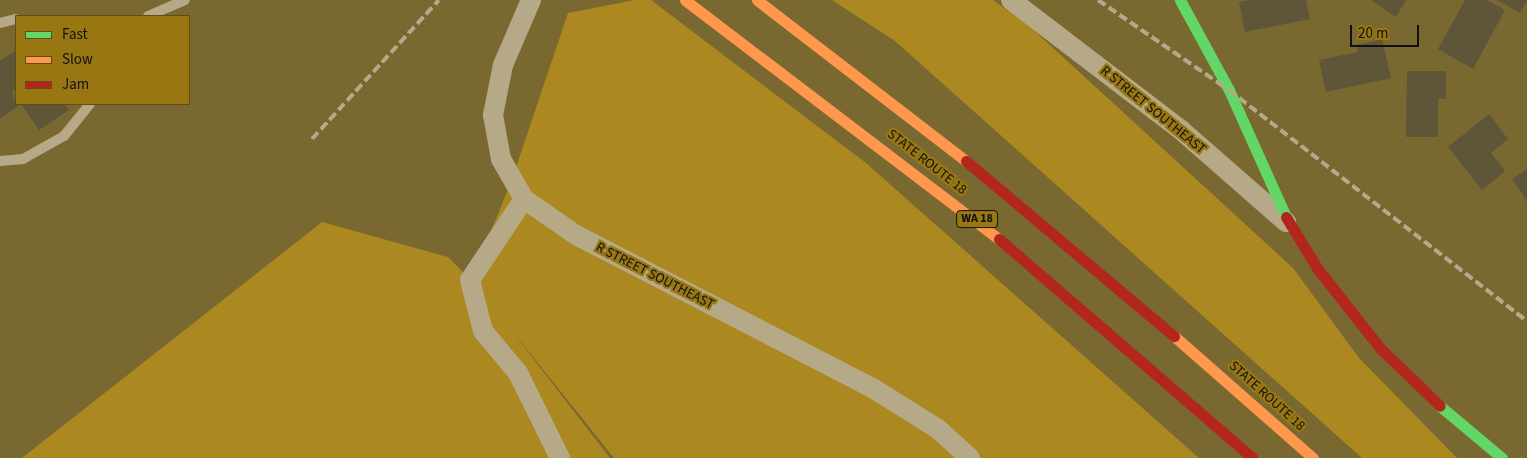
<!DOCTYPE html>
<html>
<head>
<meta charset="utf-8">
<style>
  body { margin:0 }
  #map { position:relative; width:1527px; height:458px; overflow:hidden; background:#7a6831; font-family:"Source Sans 3",sans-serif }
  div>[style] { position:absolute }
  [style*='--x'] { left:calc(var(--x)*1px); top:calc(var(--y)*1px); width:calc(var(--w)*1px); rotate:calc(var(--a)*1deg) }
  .green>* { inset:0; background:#ac8821 }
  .building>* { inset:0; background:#5f5539 }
  .lane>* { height:10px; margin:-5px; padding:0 5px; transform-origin:5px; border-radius:5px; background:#b6a988 }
  .street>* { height:20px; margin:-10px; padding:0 10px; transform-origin:10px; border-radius:10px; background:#b6a988 }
  .fast>* { height:11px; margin:-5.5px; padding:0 5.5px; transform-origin:5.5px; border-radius:5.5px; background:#63d668 }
  .slow>* { height:11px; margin:-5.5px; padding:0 5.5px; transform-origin:5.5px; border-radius:5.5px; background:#ff974d }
  .jam>* { height:11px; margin:-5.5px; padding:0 5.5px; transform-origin:5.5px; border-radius:5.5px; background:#b3261e }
  .rail>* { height:4px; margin-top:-2px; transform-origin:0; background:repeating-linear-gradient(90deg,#b4a989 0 9px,transparent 0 13px) }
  span { translate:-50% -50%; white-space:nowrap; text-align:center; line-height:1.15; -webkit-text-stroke:4.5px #987713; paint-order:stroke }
  .shield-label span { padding:1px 4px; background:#987713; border:1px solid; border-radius:4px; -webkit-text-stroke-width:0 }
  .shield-label { font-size:12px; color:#111; font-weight:700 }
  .street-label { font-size:14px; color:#111 }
  .legend { position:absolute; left:15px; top:15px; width:175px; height:90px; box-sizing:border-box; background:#987713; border:1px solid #624e12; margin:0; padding:6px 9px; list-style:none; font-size:15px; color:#111 }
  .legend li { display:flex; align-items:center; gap:10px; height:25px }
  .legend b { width:25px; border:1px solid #624e12 }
  .scale { position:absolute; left:1350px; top:25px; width:69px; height:22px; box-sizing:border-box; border:2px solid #111; border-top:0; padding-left:6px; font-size:15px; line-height:18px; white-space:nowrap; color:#111; -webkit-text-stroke:4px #987713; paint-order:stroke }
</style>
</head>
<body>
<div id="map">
  <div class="green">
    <div style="clip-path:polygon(635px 0,651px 0,866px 163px,1199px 458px,614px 458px,508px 326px,610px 458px,22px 458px,322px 222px,448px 257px,471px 280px,511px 182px,568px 13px)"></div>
    <div style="clip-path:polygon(832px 0,993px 0,1029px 26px,1293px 268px,1359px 358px,1457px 458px,1362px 458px,895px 41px)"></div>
  </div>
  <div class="building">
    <div style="clip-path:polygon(1251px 0,1306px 0,1310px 19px,1245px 32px,1239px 2px)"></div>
    <div style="clip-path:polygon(1371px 0,1406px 0,1396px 17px)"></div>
    <div style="clip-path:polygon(1465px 0,1487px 0,1505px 10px,1473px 69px,1438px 49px)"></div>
    <div style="clip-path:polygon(1497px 0,1527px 0,1520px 13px)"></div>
    <div style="clip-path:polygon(1382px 39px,1391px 78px,1326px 92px,1319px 60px,1358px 52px,1357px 45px)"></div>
    <div style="clip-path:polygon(16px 50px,16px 89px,12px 91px,16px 104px,65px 104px,69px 110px,39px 130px,21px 104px,0 119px,0 61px)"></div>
    <div style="clip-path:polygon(1407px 71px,1446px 71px,1446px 99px,1438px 99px,1438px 137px,1406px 137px)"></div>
    <div style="clip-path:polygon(1489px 114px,1508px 139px,1491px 153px,1505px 171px,1482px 190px,1448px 147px)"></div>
    <div style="clip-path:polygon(1527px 169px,1527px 201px,1512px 179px)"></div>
  </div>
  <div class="lane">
    <div style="--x:148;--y:16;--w:40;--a:-23.4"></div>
    <div style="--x:0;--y:23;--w:16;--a:-14"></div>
    <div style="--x:0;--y:161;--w:23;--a:-5"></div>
    <div style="--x:23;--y:159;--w:47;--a:-29.3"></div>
    <div style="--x:64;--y:136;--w:41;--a:-50.9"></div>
  </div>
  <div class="street">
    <div style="--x:531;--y:0;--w:71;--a:113.3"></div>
    <div style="--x:503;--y:65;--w:51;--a:101.3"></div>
    <div style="--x:493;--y:115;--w:45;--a:79.7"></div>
    <div style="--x:501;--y:159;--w:46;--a:60.1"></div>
    <div style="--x:524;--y:199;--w:63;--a:34.7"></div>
    <div style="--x:576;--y:235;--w:332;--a:27.3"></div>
    <div style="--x:871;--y:387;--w:79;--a:32.1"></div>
    <div style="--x:938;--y:429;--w:43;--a:42.2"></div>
    <div style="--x:1011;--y:0;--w:214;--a:37.4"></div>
    <div style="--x:1181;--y:130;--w:140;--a:41.2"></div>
    <div style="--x:524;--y:199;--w:97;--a:123.7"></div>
    <div style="--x:470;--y:280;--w:53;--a:75.7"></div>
    <div style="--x:483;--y:331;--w:55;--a:50.2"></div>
    <div style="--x:518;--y:373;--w:95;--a:63.7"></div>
  </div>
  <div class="fast">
    <div style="--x:1180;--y:0;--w:102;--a:61.4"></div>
    <div style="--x:1229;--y:90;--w:139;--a:65.8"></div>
    <div style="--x:1440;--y:406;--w:81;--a:40"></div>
  </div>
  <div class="slow">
    <div style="--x:685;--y:0;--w:395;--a:37.3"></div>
    <div style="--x:757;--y:0;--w:264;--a:37.6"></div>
    <div style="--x:1174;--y:336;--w:185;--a:41.3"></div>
  </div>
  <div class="jam">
    <div style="--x:966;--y:161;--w:272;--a:40.1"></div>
    <div style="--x:1286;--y:217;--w:60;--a:58.7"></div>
    <div style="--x:1317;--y:268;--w:102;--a:51.8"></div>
    <div style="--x:1380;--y:348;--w:83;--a:44"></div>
    <div style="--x:999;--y:239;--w:335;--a:40.8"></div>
  </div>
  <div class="rail">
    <div style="--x:1098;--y:0;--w:159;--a:34.5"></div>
    <div style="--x:1229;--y:90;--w:377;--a:37.8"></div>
    <div style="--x:312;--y:139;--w:188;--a:-47.6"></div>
  </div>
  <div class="shield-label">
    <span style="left:977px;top:219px">WA 18</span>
  </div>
  <div class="street-label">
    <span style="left:1153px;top:110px;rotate:39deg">R STREET SOUTHEAST</span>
    <span style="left:927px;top:162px;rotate:38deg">STATE ROUTE 18</span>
    <span style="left:655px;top:276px;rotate:27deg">R STREET SOUTHEAST</span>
    <span style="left:1267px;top:396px;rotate:42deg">STATE ROUTE 18</span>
  </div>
  <ul class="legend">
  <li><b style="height:6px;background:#63d668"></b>Fast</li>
  <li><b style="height:6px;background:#ff974d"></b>Slow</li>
  <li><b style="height:6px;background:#b3261e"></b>Jam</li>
  </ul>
  <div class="scale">20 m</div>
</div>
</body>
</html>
